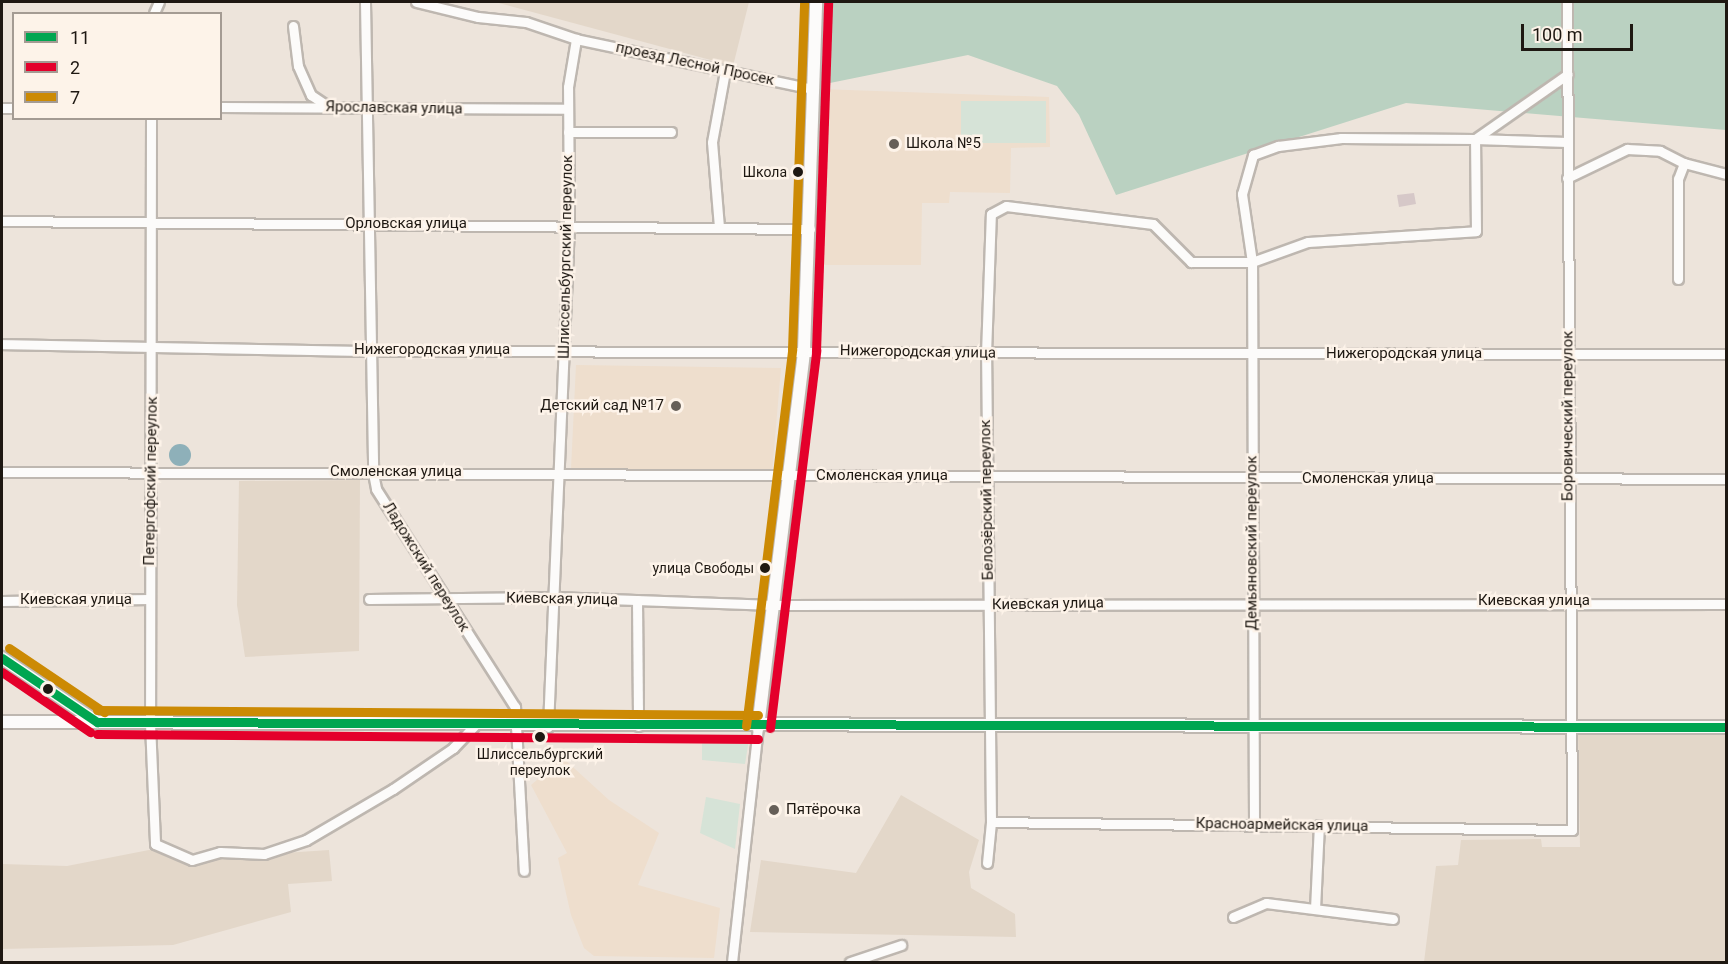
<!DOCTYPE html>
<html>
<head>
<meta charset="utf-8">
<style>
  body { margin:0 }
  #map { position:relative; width:1728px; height:964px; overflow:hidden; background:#ede4db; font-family:Roboto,sans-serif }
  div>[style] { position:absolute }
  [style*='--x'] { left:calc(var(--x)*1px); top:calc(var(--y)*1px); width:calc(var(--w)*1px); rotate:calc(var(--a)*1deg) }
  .built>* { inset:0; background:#eedecd }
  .industrial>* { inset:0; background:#e3d7c9 }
  .green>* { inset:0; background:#d6e3d7 }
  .forest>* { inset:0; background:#bad1c1 }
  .water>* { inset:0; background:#8eb0b9 }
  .round { border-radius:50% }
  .building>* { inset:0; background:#d6c8c8 }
  .roads { filter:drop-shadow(2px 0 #beb7b0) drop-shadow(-2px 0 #beb7b0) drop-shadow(0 2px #beb7b0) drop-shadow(0 -2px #beb7b0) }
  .minor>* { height:9px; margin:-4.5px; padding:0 4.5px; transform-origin:4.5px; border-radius:4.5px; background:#fcfbfa }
  .tertiary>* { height:12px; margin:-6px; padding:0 6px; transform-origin:6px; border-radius:6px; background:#fcfbfa }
  .bus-1>* { height:9px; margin:-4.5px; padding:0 4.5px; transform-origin:4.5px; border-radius:4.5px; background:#00a651 }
  .bus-2>* { height:9px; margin:-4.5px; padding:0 4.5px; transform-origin:4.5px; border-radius:4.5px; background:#e4002b }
  .bus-3>* { height:9px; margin:-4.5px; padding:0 4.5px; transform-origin:4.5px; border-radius:4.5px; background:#cc8a04 }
  .dots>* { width:16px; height:16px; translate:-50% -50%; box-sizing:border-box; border:3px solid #fdf3e9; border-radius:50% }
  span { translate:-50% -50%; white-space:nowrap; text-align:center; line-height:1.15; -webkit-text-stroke:5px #fdf3e9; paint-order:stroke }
  .bus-label { font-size:14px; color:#1e1812 }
  .right { translate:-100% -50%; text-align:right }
  .street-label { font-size:15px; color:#1e1812 }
  .poi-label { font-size:15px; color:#1e1812 }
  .left { translate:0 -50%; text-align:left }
  .frame { position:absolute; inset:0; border:3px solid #1e1812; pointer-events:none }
  .legend { position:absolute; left:12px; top:12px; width:210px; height:108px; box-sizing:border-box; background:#fdf3e9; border:2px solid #a49b93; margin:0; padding:8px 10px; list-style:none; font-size:18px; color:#1e1812 }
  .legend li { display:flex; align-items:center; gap:12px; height:30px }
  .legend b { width:30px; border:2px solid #a49b93 }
  .scale { position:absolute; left:1521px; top:24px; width:112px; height:27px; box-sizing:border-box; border:3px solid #1e1812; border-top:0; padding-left:8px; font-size:18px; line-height:21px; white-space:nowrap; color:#1e1812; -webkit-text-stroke:4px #fdf3e9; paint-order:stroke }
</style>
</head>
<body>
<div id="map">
  <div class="built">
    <div style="clip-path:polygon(819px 89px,1049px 97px,1050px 147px,1011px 148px,1010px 193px,950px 192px,949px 203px,922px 203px,921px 265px,821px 265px)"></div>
    <div style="clip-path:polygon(576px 365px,781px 368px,772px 473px,571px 469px)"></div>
    <div style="clip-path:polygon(563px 758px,609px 800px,659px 833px,638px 885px,720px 908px,714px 958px,594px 956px,584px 948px,571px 915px,558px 858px,567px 853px,531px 785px)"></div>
  </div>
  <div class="industrial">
    <div style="clip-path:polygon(495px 2px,749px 2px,733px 66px)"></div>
    <div style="clip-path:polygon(360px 480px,359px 651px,245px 657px,237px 605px,239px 481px)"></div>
    <div style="clip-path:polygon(1726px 733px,1726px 962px,1424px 962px,1436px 866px,1458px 865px,1461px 840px,1541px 839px,1542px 847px,1580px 847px,1578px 734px)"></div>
    <div style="clip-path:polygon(901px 795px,979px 840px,969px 872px,971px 888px,1015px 914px,1016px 937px,750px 932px,761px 860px,856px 873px)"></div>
    <div style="clip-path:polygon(154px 849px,209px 858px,329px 850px,332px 881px,288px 884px,291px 912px,173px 945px,2px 949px,2px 864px,67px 866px)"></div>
  </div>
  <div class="green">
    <div style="clip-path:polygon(961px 101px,1046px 101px,1046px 143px,961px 143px)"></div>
    <div style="clip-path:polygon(702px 738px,749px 739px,745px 764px,702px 760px)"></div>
    <div style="clip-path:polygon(706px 797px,740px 804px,735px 849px,700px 833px)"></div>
  </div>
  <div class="forest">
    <div style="clip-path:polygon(828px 2px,1726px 2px,1726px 130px,1406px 103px,1116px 195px,1079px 115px,1057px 86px,968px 55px,825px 84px)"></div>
  </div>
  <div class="water">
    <div class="round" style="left:169px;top:444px;width:22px;height:22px"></div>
  </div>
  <div class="building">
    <div style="clip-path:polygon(1414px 193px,1416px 204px,1399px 207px,1397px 195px)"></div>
  </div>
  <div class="roads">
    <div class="minor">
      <div style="--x:365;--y:2;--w:471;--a:89"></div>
      <div style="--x:373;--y:473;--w:16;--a:79"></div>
      <div style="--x:376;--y:489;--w:259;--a:57.5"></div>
      <div style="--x:515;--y:707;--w:164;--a:86.9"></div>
      <div style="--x:416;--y:2;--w:64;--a:13.6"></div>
      <div style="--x:478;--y:17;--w:48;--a:5.9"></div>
      <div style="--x:526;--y:22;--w:53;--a:18.8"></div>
      <div style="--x:576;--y:39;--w:243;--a:11.9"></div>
      <div style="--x:154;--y:13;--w:12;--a:-66"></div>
      <div style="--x:293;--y:26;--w:40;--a:82.9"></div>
      <div style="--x:298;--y:66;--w:32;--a:66"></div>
      <div style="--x:311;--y:95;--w:22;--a:34"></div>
      <div style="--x:220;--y:107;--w:348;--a:0.3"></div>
      <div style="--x:2;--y:108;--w:12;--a:0"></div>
      <div style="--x:151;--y:118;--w:605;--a:90.09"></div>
      <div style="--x:150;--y:723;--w:121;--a:87.6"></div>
      <div style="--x:155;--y:844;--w:40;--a:23.4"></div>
      <div style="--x:192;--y:860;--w:29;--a:-16"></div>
      <div style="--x:220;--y:852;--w:44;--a:2.6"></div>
      <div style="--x:264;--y:854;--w:44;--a:-18.4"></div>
      <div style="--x:306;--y:840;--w:101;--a:-30.4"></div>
      <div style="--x:393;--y:789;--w:73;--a:-34.3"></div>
      <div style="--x:453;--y:748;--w:32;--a:-46"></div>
      <div style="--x:568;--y:132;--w:103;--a:0"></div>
      <div style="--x:1567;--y:178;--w:67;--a:-25.8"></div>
      <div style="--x:1627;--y:149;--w:33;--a:3"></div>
      <div style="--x:1660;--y:151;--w:27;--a:27"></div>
      <div style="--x:1684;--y:163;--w:43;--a:14.7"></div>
      <div style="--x:2;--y:221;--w:808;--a:0.57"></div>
      <div style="--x:719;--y:227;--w:85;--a:-94.7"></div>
      <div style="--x:712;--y:142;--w:72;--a:-79.6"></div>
      <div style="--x:1678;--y:279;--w:100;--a:-90"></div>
      <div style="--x:1678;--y:179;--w:17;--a:-69"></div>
      <div style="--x:2;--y:344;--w:369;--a:1.1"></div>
      <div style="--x:371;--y:351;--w:1355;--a:0.13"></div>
      <div style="--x:2;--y:472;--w:1724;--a:0.23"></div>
      <div style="--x:369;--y:599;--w:184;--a:-0.6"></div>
      <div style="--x:553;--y:597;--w:221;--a:2.1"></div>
      <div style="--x:774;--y:605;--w:952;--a:-0.06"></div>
      <div style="--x:637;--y:600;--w:126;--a:89.5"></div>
      <div style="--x:2;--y:601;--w:148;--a:-0.8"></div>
      <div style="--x:548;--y:727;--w:503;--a:-87.61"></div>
      <div style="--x:569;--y:224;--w:137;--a:-90.4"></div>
      <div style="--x:568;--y:87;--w:49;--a:-80.5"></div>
      <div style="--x:991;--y:822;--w:581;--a:0.79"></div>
      <div style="--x:1572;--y:830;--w:828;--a:-90.35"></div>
      <div style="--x:1254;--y:823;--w:561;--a:-90.2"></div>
      <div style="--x:1252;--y:262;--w:69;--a:-98.4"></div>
      <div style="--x:1242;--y:194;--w:41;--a:-74.2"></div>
      <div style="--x:1253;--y:155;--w:27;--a:-20"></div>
      <div style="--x:1278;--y:146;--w:64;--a:-7.2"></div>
      <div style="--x:1341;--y:138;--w:134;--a:0.4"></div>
      <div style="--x:1475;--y:139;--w:113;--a:-35"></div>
      <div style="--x:987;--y:863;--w:41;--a:-84.4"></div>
      <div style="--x:991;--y:822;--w:468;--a:-90.6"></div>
      <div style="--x:986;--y:354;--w:140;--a:-88"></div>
      <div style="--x:991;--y:214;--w:17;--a:-28"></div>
      <div style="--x:1006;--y:206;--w:148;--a:7"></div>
      <div style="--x:1153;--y:224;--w:54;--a:45"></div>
      <div style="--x:1191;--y:262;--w:61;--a:0"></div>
      <div style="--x:1252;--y:262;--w:59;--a:-19.7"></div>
      <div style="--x:1308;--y:242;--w:168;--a:-3.7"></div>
      <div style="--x:1476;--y:231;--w:92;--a:-90.6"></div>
      <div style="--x:1475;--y:139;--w:92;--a:1.9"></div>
      <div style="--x:1315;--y:909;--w:84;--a:-87.3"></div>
      <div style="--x:1233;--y:917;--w:36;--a:-23"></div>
      <div style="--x:1266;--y:903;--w:128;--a:7.2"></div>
      <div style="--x:732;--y:962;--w:236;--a:-83.7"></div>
      <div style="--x:850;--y:962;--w:54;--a:-18.4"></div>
    </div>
    <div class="tertiary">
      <div style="--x:2;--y:658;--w:115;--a:34"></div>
      <div style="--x:2;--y:722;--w:1724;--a:0.17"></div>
      <div style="--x:758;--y:727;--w:380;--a:-83"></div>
      <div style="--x:804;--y:350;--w:348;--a:-88"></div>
    </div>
  </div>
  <div class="bus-1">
    <div style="--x:2;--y:658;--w:115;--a:34"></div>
    <div style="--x:97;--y:722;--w:1629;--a:0.18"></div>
  </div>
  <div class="bus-2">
    <div style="--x:2;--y:672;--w:107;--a:34.3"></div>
    <div style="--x:770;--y:728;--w:380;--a:-83"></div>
    <div style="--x:816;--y:351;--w:349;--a:-88"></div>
    <div style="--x:97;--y:734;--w:661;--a:0.43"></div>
  </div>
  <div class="bus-3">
    <div style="--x:9;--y:648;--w:115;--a:34"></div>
    <div style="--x:97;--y:710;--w:661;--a:0.43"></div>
    <div style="--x:746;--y:726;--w:380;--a:-83"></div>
    <div style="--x:792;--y:349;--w:347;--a:-88"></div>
  </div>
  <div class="dots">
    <div style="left:894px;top:144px;background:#665f58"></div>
    <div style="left:798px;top:172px;background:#1e1812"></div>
    <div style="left:676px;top:406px;background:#665f58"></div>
    <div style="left:765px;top:568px;background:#1e1812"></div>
    <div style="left:48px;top:689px;background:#1e1812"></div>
    <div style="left:540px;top:737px;background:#1e1812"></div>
    <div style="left:774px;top:810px;background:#665f58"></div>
  </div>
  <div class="bus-label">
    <span class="right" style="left:787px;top:172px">Школа</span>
    <span class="right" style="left:754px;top:568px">улица Свободы</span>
    <span style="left:540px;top:762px">Шлиссельбургский<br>переулок</span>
  </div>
  <div class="street-label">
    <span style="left:695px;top:64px;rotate:12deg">проезд Лесной Просек</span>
    <span style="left:394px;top:108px;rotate:1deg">Ярославская улица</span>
    <span style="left:406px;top:224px">Орловская улица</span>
    <span style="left:566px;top:257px;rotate:-89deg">Шлиссельбургский переулок</span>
    <span style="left:432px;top:350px">Нижегородская улица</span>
    <span style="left:918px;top:352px;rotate:1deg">Нижегородская улица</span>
    <span style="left:1404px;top:354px">Нижегородская улица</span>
    <span style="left:1568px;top:416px;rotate:-90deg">Боровический переулок</span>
    <span style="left:396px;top:472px">Смоленская улица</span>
    <span style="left:882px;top:476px">Смоленская улица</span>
    <span style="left:1368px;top:479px">Смоленская улица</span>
    <span style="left:151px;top:481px;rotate:-89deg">Петергофский переулок</span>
    <span style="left:987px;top:500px;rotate:-91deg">Белозёрский переулок</span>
    <span style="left:1252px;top:543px;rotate:-90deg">Демьяновский переулок</span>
    <span style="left:426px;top:567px;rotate:58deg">Ладожский переулок</span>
    <span style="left:562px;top:599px;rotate:1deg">Киевская улица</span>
    <span style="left:76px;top:600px">Киевская улица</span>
    <span style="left:1534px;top:601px">Киевская улица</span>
    <span style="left:1048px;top:604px;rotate:-1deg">Киевская улица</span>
    <span style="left:1282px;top:825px;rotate:1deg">Красноармейская улица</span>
  </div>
  <div class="poi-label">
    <span class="left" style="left:906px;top:144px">Школа №5</span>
    <span class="right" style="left:664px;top:406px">Детский сад №17</span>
    <span class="left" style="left:786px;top:810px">Пятёрочка</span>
  </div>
  <div class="frame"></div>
  <ul class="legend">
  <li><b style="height:8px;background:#00a651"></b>11</li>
  <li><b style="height:8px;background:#e4002b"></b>2</li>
  <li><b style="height:8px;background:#cc8a04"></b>7</li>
  </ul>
  <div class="scale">100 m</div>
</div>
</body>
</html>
